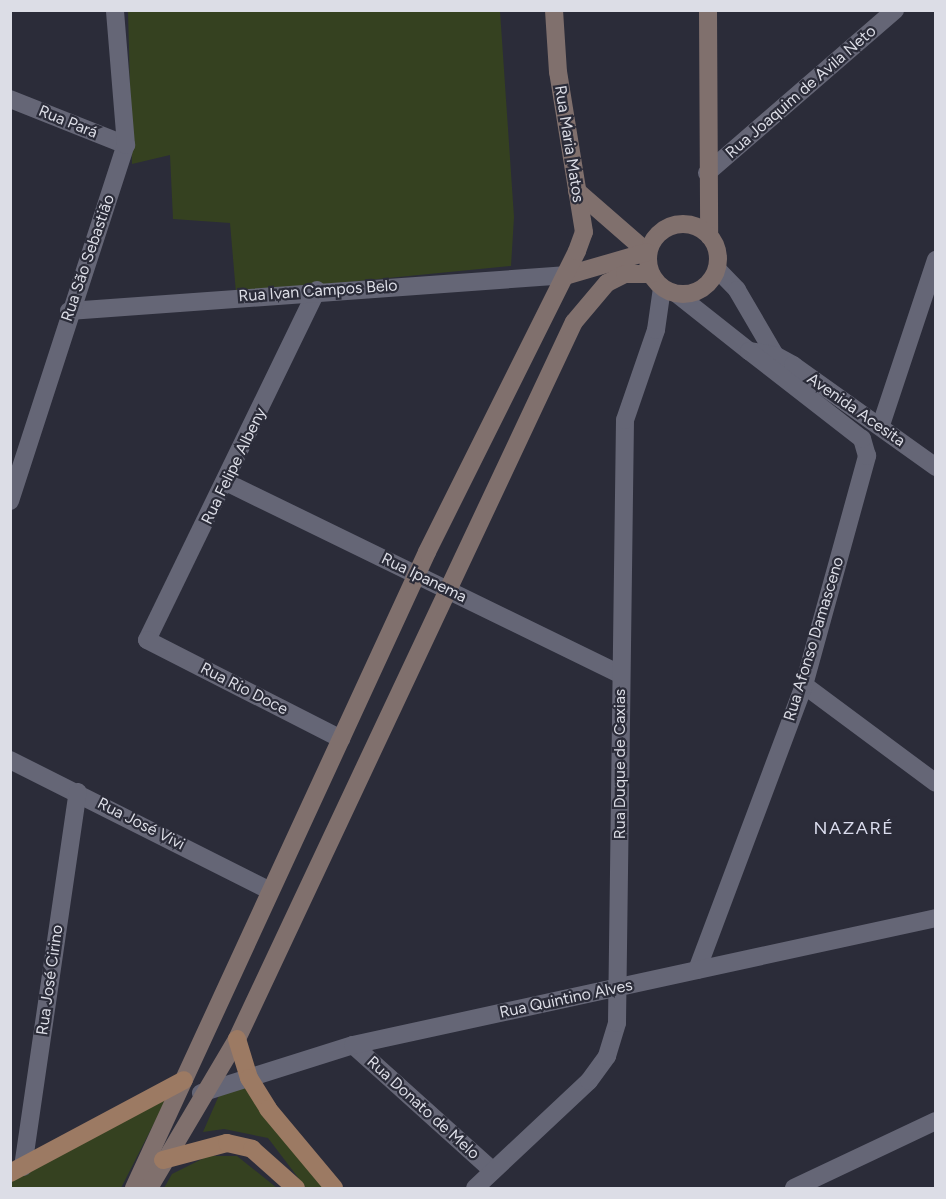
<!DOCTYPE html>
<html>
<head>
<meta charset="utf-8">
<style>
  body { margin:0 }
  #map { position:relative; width:946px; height:1199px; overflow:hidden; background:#2b2c39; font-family:Figtree,sans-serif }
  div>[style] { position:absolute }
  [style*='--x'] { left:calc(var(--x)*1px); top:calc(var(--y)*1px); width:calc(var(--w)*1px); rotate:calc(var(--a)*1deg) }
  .green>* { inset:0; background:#354120 }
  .street>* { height:18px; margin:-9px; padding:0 9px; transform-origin:9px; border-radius:9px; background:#656676 }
  .secondary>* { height:18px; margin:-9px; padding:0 9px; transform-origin:9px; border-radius:9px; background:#80706d }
  .secondary>.ring { margin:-9px; padding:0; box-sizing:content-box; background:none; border:18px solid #80706d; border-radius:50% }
  .primary>* { height:18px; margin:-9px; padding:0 9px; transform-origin:9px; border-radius:9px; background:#9c7a63 }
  span { translate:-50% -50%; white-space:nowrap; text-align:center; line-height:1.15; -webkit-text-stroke:4.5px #2b2c39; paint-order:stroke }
  .street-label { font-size:16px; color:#dcdde6 }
  .neighbourhood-label { font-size:18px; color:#dadced; letter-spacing:1.5px }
  .frame { position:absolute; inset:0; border:12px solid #dcdde6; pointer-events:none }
</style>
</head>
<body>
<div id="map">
  <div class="green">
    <div style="clip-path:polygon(128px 11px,500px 11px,514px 217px,511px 266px,236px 293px,230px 223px,173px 219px,170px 155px,132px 164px)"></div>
    <div style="clip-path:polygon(246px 1085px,329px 1188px,306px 1188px,268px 1138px,224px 1129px,203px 1132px,220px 1093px)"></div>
    <div style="clip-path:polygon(170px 1092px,121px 1188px,11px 1188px,11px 1179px)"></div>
    <div style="clip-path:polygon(208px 1156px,237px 1156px,277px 1188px,164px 1188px,172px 1174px)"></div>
  </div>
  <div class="street">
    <div style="--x:10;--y:99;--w:125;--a:21.6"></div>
    <div style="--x:707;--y:173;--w:249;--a:-40.9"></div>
    <div style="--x:717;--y:269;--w:29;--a:46"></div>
    <div style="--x:737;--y:290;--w:75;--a:59.7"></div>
    <div style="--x:317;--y:290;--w:389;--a:115.9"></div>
    <div style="--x:147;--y:640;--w:218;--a:27"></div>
    <div style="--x:677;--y:294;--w:92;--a:38.4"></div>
    <div style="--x:749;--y:351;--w:26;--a:9"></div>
    <div style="--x:775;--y:355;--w:21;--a:29"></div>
    <div style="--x:793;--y:365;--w:176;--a:35.5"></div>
    <div style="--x:69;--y:311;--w:500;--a:-4.13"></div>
    <div style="--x:881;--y:425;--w:174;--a:-71.6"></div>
    <div style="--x:228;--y:483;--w:436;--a:26"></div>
    <div style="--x:10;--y:501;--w:374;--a:-72"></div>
    <div style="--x:126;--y:145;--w:135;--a:-94.7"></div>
    <div style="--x:804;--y:685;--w:164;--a:36.6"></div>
    <div style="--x:10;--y:760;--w:291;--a:26.7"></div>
    <div style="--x:697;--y:970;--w:304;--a:-69.4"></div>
    <div style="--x:804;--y:685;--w:238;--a:-74.6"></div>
    <div style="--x:867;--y:456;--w:18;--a:-106"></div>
    <div style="--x:862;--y:439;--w:143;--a:-142.1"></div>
    <div style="--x:353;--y:1045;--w:188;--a:42"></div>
    <div style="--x:201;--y:1093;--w:159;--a:-17.5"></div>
    <div style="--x:353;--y:1045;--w:597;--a:-12.29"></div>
    <div style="--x:23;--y:1167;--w:379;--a:-81.7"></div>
    <div style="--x:475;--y:1188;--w:156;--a:-43.2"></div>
    <div style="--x:589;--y:1081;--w:31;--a:-54"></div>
    <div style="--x:607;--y:1056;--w:34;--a:-73"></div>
    <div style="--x:617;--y:1023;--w:603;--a:-89.24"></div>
    <div style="--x:625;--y:420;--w:95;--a:-71"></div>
    <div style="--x:656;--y:330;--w:42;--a:-81.9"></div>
    <div style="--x:794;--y:1188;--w:157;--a:-25.3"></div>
  </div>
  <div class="secondary">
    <div style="--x:708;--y:10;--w:226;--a:89.7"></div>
    <div style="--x:577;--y:191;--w:93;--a:41.1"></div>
    <div class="ring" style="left:648px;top:224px;width:52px;height:52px"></div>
    <div style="--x:568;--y:275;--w:82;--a:-16.2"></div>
    <div style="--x:134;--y:1188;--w:700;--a:-65.26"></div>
    <div style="--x:427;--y:552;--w:336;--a:-63.5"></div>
    <div style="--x:577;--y:251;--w:20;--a:-70"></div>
    <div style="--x:584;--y:232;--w:162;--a:-99.2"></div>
    <div style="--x:558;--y:72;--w:62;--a:-93.7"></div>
    <div style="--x:149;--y:1188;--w:173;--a:-59.4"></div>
    <div style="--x:237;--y:1039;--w:792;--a:-64.83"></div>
    <div style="--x:574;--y:322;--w:51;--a:-49.8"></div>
    <div style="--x:607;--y:283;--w:20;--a:-27"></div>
    <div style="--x:625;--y:274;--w:26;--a:0"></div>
  </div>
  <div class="primary">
    <div style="--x:237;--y:1039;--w:41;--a:72.9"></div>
    <div style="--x:249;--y:1078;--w:36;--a:58"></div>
    <div style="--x:268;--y:1109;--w:103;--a:50.1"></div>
    <div style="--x:163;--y:1160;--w:66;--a:-14.9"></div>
    <div style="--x:227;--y:1143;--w:26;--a:13"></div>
    <div style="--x:252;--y:1149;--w:59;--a:41.6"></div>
    <div style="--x:10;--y:1173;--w:197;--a:-28.1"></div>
  </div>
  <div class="street-label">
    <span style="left:801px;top:92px;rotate:-41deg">Rua Joaquim de Avila Neto</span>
    <span style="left:68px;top:122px;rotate:22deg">Rua Pará</span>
    <span style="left:569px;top:144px;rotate:81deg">Rua Maria Matos</span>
    <span style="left:88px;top:258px;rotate:-71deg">Rua São Sebastião</span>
    <span style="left:318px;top:291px;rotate:-4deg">Rua Ivan Campos Belo</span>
    <span style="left:856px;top:410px;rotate:35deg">Avenida Acesita</span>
    <span style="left:234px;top:466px;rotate:-64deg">Rua Felipe Albeny</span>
    <span style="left:424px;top:578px;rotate:26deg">Rua Ipanema</span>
    <span style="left:814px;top:639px;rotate:-73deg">Rua Afonso Damasceno</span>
    <span style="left:244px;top:689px;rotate:27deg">Rua Rio Doce</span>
    <span style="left:620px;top:764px;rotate:-90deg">Rua Duque de Caxias</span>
    <span style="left:141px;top:824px;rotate:27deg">Rua José Vivi</span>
    <span style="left:50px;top:980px;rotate:-82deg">Rua José Cirino</span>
    <span style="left:566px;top:999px;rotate:-12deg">Rua Quintino Alves</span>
    <span style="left:423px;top:1108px;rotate:42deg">Rua Donato de Melo</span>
  </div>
  <div class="neighbourhood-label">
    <span style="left:854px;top:828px">NAZARÉ</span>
  </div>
  <div class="frame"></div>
</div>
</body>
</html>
